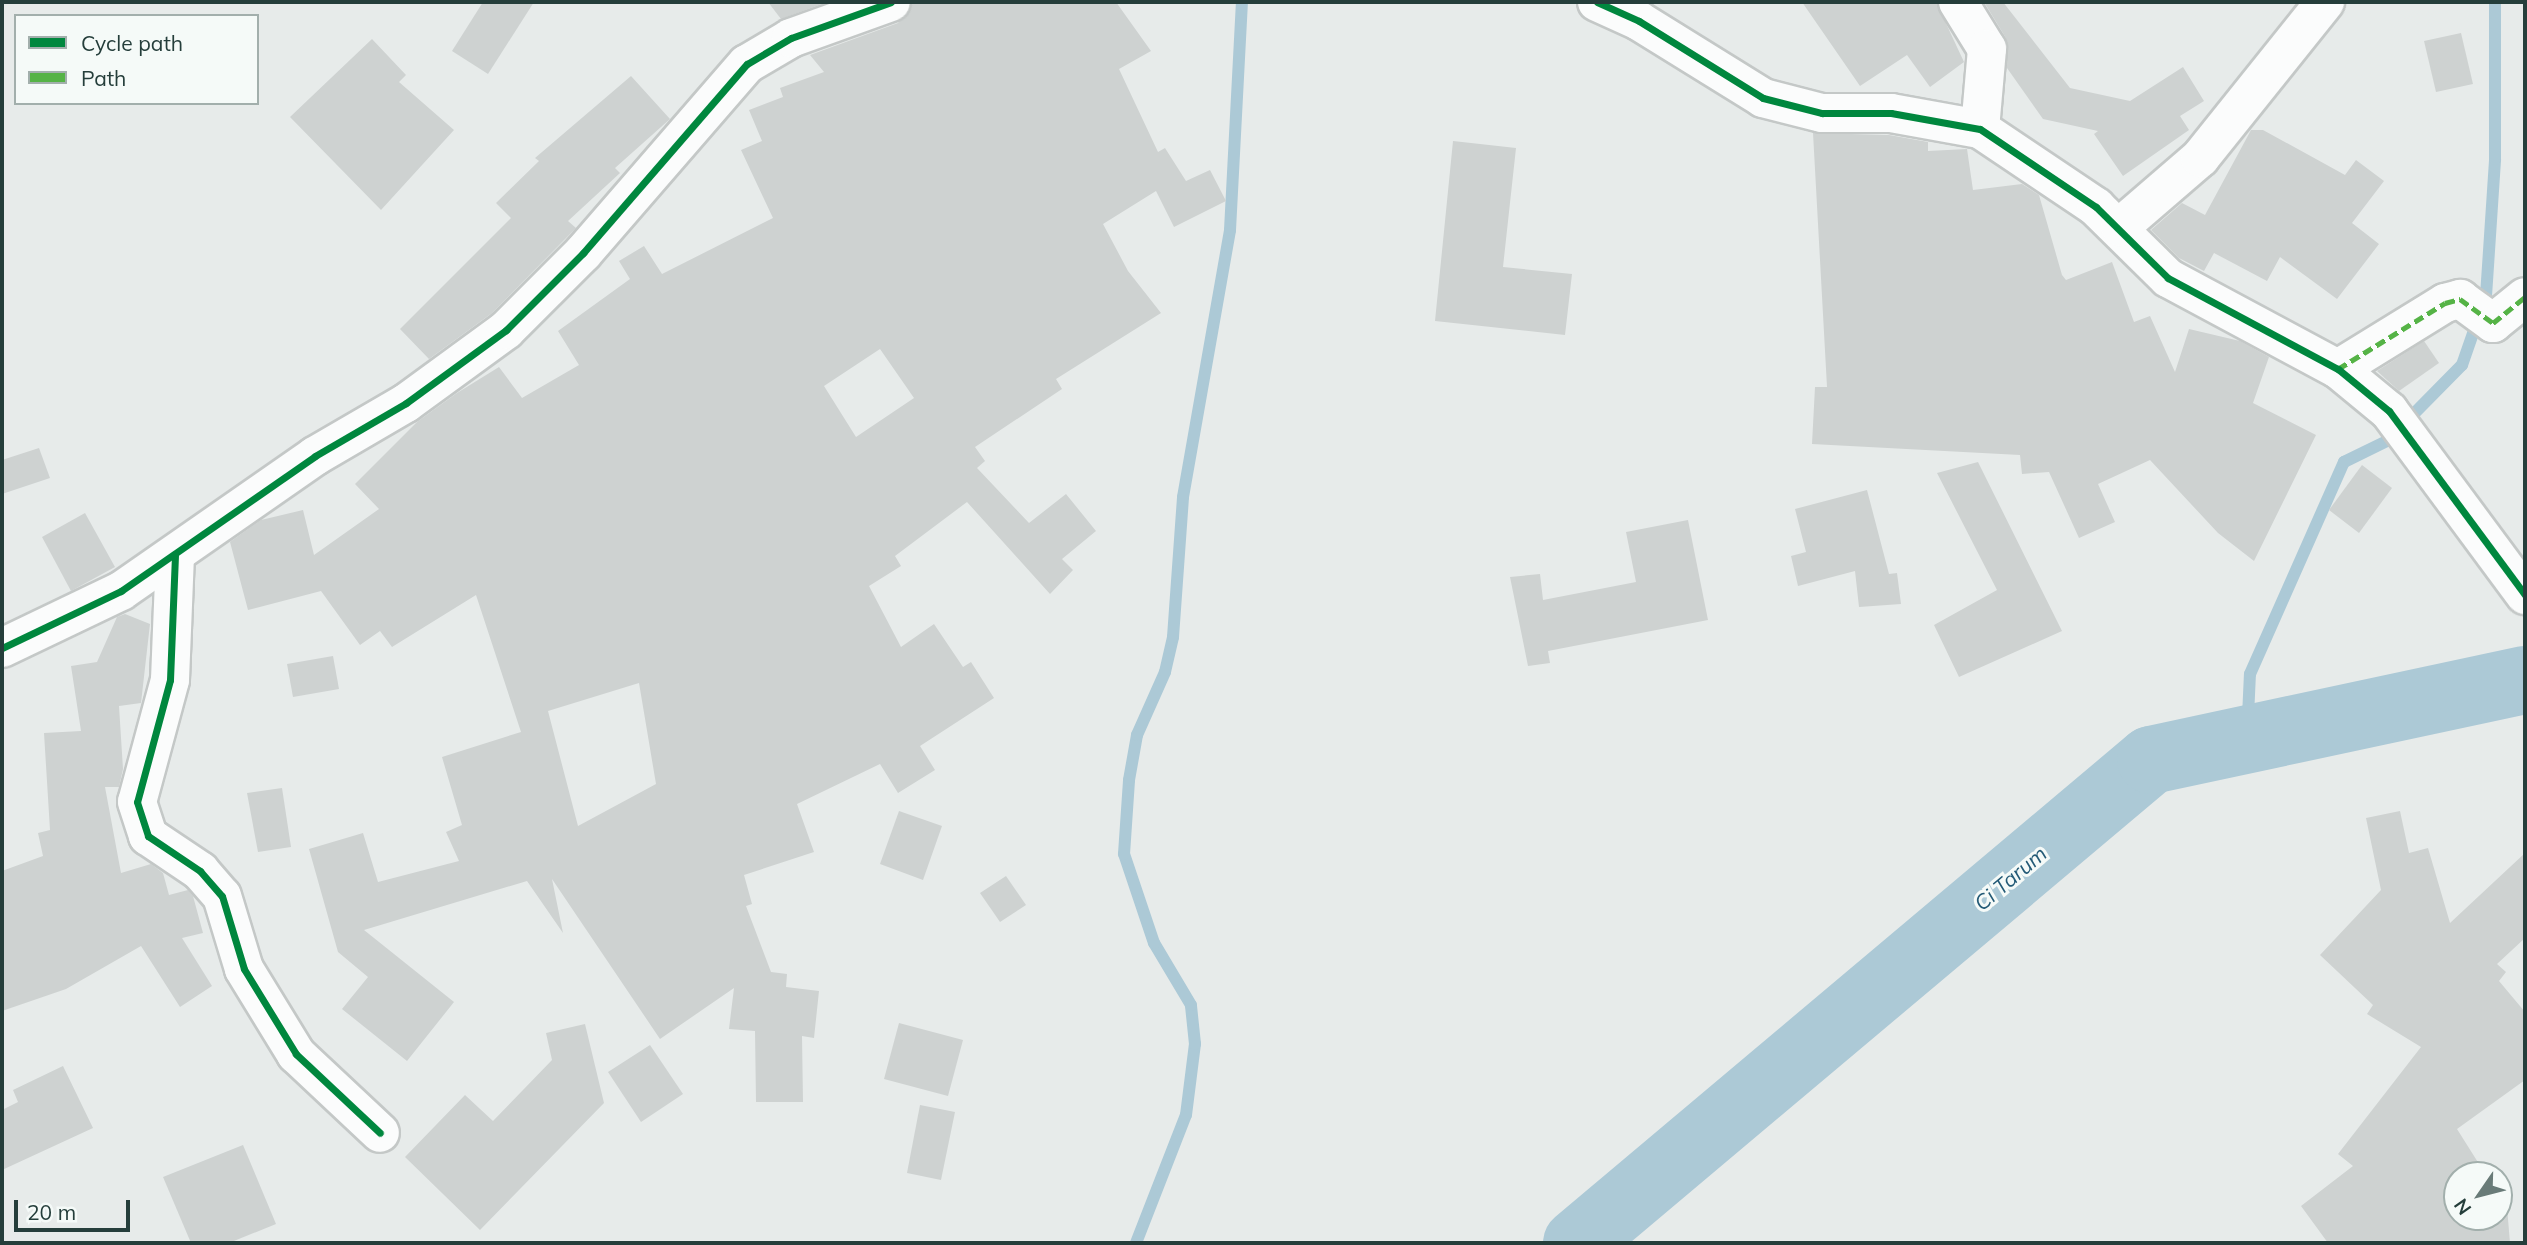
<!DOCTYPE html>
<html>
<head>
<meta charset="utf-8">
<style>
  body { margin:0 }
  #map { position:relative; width:2527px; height:1245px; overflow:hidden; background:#e7ebea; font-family:Mulish,sans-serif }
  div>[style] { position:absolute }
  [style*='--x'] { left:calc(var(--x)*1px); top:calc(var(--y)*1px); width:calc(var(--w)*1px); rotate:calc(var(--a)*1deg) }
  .stream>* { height:12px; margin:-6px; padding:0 6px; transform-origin:6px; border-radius:6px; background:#acc9d6 }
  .river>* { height:68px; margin:-34px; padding:0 34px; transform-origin:34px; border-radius:34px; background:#acc9d6 }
  .building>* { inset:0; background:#ced2d1 }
  .roads { filter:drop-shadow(2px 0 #c4c8c7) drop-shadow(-2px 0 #c4c8c7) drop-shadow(0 2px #c4c8c7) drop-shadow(0 -2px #c4c8c7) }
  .minor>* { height:38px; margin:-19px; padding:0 19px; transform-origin:19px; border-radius:19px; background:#fbfcfc }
  .quiet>* { height:5px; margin-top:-2.5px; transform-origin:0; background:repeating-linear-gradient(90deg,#55b346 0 10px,transparent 0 15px) }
  .cycleway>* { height:7px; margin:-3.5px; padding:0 3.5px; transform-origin:3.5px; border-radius:3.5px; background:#00873e }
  span { translate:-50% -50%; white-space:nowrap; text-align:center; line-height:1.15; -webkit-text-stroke:6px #f5faf8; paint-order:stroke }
  .water-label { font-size:21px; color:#235a76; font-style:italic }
  .frame { position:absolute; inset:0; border:4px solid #253e3b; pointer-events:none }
  .legend { position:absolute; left:14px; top:14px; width:245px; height:91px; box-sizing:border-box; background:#f5faf8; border:2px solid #a2afac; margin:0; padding:9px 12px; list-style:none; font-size:21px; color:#253e3b }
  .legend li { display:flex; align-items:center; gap:14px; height:35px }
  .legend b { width:35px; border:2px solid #a2afac }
  .north { position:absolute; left:2443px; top:1161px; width:70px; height:70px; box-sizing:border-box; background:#f5faf8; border:2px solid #a2afac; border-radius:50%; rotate:235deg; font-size:19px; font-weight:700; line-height:28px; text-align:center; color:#253e3b }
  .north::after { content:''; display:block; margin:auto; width:24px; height:32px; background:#697b78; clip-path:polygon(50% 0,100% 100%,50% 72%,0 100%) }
  .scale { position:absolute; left:14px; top:1200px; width:116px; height:32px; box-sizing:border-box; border:4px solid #253e3b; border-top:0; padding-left:9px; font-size:21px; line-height:24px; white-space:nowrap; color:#253e3b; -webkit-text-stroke:5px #f5faf8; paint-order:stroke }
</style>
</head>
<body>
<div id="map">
  <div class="stream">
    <div style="--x:2247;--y:739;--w:65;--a:-87.4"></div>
    <div style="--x:2250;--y:674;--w:232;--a:-66.1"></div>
    <div style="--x:2344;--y:462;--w:48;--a:-26"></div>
    <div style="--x:2387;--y:441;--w:107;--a:-45.4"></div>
    <div style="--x:2462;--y:365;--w:73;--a:-70.8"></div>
    <div style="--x:2486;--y:296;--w:137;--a:-86.2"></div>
    <div style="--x:2495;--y:159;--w:157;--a:-90"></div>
    <div style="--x:1136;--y:1243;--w:137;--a:-68.7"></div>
    <div style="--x:1186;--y:1115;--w:72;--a:-82.8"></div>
    <div style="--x:1195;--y:1044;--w:39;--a:-96"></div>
    <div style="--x:1191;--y:1005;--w:72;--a:-120.8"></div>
    <div style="--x:1154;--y:943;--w:94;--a:-108.6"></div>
    <div style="--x:1124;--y:854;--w:74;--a:-86.1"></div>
    <div style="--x:1129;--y:780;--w:46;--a:-79.9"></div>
    <div style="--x:1137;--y:735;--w:69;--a:-66"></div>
    <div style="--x:1165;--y:672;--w:36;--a:-77"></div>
    <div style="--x:1173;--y:637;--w:140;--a:-85.9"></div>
    <div style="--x:1183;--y:497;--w:271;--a:-80"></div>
    <div style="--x:1230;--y:230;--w:228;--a:-87"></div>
  </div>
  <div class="river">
    <div style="--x:1577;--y:1243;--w:750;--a:-40.08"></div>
    <div style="--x:2151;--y:760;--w:382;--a:-12.1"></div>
  </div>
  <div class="building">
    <div style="clip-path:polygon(483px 2px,534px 2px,488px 74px,452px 51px)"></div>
    <div style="clip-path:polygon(768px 2px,827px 2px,781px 19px)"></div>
    <div style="clip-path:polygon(evenodd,912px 2px,1116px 2px,1151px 51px,1119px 69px,1158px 152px,1165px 148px,1186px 181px,1210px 170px,1226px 201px,1174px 227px,1156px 191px,1103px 224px,1128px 271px,1161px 313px,1056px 379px,1062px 389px,975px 447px,985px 461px,977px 468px,1029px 523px,1066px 494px,1096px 531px,1062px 559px,1073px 570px,1050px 594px,967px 502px,895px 556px,901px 566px,869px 586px,901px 647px,934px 624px,963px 667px,971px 662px,994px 698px,920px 746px,935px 770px,898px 793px,880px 764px,797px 804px,814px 852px,744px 875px,752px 904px,746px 906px,771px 972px,787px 974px,786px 987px,819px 991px,814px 1038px,802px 1036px,803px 1102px,756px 1102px,755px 1031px,729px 1029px,734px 988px,660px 1039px,552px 879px,563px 933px,527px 881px,364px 930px,454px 1002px,407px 1061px,342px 1009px,368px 977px,338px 952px,309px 849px,363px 833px,378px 882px,459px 861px,446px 832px,462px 825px,442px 757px,521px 732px,476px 595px,392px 647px,380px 631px,360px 645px,321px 591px,248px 610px,230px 542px,261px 520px,303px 510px,314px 555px,379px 509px,355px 484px,417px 422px,457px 393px,499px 367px,522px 398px,579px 365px,558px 331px,630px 279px,619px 261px,644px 246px,662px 274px,773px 218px,741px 150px,762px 141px,749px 110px,783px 97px,780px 88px,824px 72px,810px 55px,898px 23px,912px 2px,880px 349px,914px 398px,856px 437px,824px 386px,880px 349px,912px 2px,639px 683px,656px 784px,578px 826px,548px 711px,639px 683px)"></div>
    <div style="clip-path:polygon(1802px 2px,1936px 2px,1964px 62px,1930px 87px,1907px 55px,1860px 86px)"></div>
    <div style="clip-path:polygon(1984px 2px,2003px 2px,2070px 88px,2130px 101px,2183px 67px,2204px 101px,2180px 116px,2189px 130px,2123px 176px,2094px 134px,2098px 131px,2043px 119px,2007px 68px,2006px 38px)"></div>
    <div style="clip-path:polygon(2461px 33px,2473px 84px,2436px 92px,2424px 41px)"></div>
    <div style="clip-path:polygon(372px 39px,406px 75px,399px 82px,454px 130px,381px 210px,290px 117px)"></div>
    <div style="clip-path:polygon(631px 76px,670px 119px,615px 168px,620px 173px,568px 221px,576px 228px,492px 313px,429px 359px,400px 329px,511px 218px,496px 203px,539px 161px,535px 158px)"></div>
    <div style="clip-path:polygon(2251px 130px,2263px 130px,2345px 175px,2356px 160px,2384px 181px,2352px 223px,2379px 244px,2337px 299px,2280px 257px,2267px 281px,2214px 253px,2204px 271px,2179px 258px,2151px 230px,2182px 203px,2205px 215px)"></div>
    <div style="clip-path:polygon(1813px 133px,1889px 135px,1928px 142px,1928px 151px,1967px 149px,1973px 190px,2022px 184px,2039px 195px,2062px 275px,2066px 280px,2112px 262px,2134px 322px,2150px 316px,2175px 372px,2189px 329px,2240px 341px,2269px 357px,2253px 403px,2316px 435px,2254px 561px,2218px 533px,2150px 460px,2098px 484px,2115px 522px,2079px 538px,2049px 472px,2022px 474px,2020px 455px,1812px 444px,1815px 387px,1827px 387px)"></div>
    <div style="clip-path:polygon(1453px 141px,1516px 148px,1503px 267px,1572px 274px,1565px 335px,1435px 321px)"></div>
    <div style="clip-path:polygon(2424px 341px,2439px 363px,2399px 391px,2377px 371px)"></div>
    <div style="clip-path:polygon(39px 448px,50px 478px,2px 494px,2px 460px)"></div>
    <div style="clip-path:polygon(1978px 462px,2062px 631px,1959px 677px,1934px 625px,1997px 590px,1937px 473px)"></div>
    <div style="clip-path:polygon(2362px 465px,2392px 488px,2359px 533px,2329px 510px)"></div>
    <div style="clip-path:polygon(1867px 490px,1889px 574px,1897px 573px,1901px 604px,1859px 607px,1855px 571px,1798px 586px,1791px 556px,1806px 552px,1795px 509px)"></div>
    <div style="clip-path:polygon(85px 513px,115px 567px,71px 591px,42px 537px)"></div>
    <div style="clip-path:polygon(1688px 520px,1708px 620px,1548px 651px,1550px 663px,1528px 666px,1510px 577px,1540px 574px,1543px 600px,1636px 582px,1626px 532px)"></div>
    <div style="clip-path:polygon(125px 614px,150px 624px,141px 703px,119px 706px,123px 769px,119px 787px,105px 787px,121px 873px,151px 864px,163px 873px,169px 895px,188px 890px,193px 896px,203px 933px,182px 938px,212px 986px,180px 1007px,141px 946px,66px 989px,2px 1011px,2px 871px,43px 856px,38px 833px,50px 830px,44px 733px,81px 731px,71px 666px,97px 662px,117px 617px)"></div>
    <div style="clip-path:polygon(333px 656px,339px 689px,293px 697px,287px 664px)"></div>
    <div style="clip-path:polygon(282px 788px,291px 847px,258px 852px,247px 793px)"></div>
    <div style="clip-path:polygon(899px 811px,942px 826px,923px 880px,880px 864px)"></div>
    <div style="clip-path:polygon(2400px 811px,2409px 853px,2428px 848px,2450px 923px,2525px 853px,2525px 938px,2497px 964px,2506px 972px,2499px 981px,2525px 1012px,2525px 1080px,2457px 1129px,2486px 1175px,2457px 1175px,2457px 1217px,2499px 1217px,2499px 1195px,2507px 1207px,2510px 1243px,2328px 1243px,2301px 1206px,2353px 1166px,2338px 1154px,2421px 1047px,2367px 1014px,2373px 1005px,2320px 955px,2381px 890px,2366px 818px)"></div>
    <div style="clip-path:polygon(1006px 876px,1026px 905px,1000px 922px,980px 893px)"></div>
    <div style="clip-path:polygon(899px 1023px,963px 1040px,948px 1096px,884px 1079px)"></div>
    <div style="clip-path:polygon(585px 1024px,604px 1103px,480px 1230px,405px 1157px,465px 1095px,493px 1121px,552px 1060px,546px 1033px)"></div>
    <div style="clip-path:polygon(650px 1045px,683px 1094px,641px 1122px,608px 1072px)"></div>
    <div style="clip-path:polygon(63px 1066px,93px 1128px,2px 1170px,2px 1110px,18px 1102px,13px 1090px)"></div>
    <div style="clip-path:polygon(920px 1105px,955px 1112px,941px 1180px,907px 1173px)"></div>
    <div style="clip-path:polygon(243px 1145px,276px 1224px,229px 1243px,191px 1243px,163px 1177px)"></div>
  </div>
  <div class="roads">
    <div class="minor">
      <div style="--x:1597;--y:2;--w:46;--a:24.3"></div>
      <div style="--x:1639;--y:21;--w:146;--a:31.8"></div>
      <div style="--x:1763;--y:98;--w:61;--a:14.3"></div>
      <div style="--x:1822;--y:113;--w:69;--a:0"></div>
      <div style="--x:1891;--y:113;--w:90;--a:10.2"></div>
      <div style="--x:1980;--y:129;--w:140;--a:33.9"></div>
      <div style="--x:2096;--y:207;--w:101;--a:44.6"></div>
      <div style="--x:2168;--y:278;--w:193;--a:28.2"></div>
      <div style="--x:2338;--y:369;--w:66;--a:39.5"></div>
      <div style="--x:2389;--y:411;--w:229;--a:53.5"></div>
      <div style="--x:1958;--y:2;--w:55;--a:58.3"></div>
      <div style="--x:1987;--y:49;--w:80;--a:95"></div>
      <div style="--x:2120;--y:227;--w:106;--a:-40.8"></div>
      <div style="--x:2200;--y:158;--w:200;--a:-51.3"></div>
      <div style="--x:2338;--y:369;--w:126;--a:-31.7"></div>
      <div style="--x:2445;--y:303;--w:16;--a:-15"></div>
      <div style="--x:2460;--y:299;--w:41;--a:36"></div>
      <div style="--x:2493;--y:323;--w:41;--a:-39.1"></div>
      <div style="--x:175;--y:555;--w:125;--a:92.3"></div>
      <div style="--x:170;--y:680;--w:126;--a:105.1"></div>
      <div style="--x:137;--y:802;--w:36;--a:72"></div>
      <div style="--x:148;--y:836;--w:63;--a:33.9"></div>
      <div style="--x:200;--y:871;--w:33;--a:49"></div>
      <div style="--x:222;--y:896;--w:76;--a:73.2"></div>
      <div style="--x:244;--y:969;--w:100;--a:58.5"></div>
      <div style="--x:296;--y:1054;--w:115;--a:43.2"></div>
      <div style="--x:2;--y:648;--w:132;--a:-25.6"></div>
      <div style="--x:121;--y:591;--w:236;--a:-34.8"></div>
      <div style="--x:315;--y:456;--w:105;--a:-30.2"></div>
      <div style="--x:406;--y:403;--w:124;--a:-36.1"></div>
      <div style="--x:506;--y:330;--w:109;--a:-45"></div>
      <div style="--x:583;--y:253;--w:250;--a:-49.1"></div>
      <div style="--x:747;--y:64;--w:51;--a:-30.6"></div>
      <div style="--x:791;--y:38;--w:106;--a:-19.8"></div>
    </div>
  </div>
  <div class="quiet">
    <div style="--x:2338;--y:369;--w:126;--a:-31.7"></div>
    <div style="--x:2445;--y:303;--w:16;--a:-15"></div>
    <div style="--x:2460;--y:299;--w:41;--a:36"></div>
    <div style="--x:2493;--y:323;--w:41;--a:-39.1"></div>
  </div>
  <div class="cycleway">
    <div style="--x:1597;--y:2;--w:46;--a:24.3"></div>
    <div style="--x:1639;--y:21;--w:146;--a:31.8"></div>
    <div style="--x:1763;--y:98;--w:61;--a:14.3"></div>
    <div style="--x:1822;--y:113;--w:69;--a:0"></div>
    <div style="--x:1891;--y:113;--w:90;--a:10.2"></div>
    <div style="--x:1980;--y:129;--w:140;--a:33.9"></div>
    <div style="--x:2096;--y:207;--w:101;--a:44.6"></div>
    <div style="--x:2168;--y:278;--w:193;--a:28.2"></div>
    <div style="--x:2338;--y:369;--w:66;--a:39.5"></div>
    <div style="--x:2389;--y:411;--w:229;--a:53.5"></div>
    <div style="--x:175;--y:555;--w:125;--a:92.3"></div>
    <div style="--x:170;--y:680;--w:126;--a:105.1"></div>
    <div style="--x:137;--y:802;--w:36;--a:72"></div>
    <div style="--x:148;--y:836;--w:63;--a:33.9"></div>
    <div style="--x:200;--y:871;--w:33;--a:49"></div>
    <div style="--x:222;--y:896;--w:76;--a:73.2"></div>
    <div style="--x:244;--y:969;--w:100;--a:58.5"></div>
    <div style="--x:296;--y:1054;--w:115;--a:43.2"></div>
    <div style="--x:2;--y:648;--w:132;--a:-25.6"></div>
    <div style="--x:121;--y:591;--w:236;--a:-34.8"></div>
    <div style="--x:315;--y:456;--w:105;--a:-30.2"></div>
    <div style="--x:406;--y:403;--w:124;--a:-36.1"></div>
    <div style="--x:506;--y:330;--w:109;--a:-45"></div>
    <div style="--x:583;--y:253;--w:250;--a:-49.1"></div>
    <div style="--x:747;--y:64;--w:51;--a:-30.6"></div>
    <div style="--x:791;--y:38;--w:106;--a:-19.8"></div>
  </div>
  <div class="water-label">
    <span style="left:2010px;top:878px;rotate:-40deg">Ci Tarum</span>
  </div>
  <div class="frame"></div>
  <ul class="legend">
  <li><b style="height:9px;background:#00873e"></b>Cycle path</li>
  <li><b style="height:9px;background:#55b346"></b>Path</li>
  </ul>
  <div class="north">N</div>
  <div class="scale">20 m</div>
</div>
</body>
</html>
